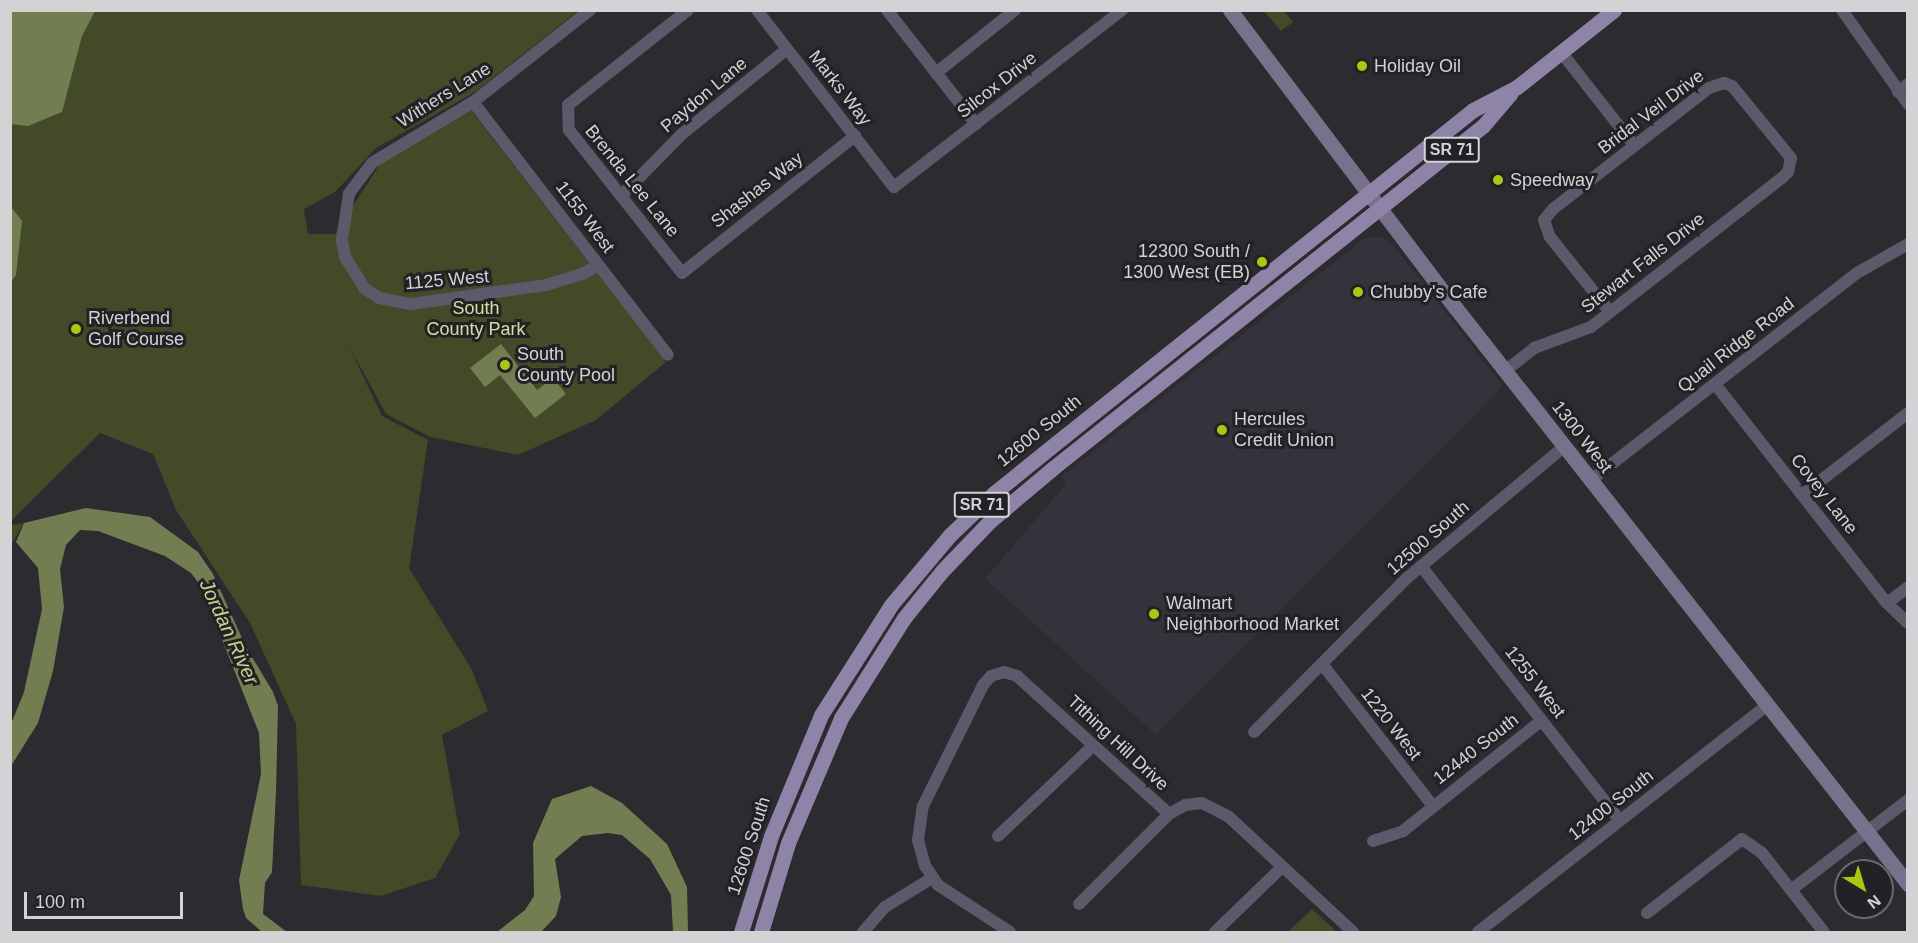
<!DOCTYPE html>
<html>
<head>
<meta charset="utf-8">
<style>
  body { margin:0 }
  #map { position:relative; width:1918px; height:943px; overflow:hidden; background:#2c2b2f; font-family:Arial,sans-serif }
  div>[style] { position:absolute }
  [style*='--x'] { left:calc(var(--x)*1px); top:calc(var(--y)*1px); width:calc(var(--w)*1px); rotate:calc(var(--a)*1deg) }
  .built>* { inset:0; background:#35323c }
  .green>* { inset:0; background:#424a27 }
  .water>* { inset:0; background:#737d52 }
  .street>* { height:12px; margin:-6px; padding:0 6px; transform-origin:6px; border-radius:6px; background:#5d586a }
  .secondary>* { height:15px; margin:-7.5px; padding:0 7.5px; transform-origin:7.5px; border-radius:7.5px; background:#78718c }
  .primary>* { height:15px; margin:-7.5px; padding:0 7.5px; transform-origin:7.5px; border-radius:7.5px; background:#8d84a7 }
  .dots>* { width:16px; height:16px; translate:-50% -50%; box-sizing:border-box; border:3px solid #222126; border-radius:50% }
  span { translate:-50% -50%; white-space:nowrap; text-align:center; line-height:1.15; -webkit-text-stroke:6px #222126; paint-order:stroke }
  .shield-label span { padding:2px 4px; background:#222126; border:2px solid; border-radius:4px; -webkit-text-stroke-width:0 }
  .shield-label { font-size:16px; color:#d3d2d5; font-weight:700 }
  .poi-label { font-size:18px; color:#d3d2d5 }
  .left { translate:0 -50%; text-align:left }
  .right { translate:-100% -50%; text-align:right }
  .street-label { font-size:18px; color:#d3d2d5 }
  .park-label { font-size:18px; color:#cfe09a }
  .water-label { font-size:20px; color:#c3d38d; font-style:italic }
  .frame { position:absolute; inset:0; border:12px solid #d3d2d5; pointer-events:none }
  .north { position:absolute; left:1834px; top:859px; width:60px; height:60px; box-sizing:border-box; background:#222126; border:2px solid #69686c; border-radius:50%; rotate:142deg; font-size:16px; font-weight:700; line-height:24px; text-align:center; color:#d3d2d5 }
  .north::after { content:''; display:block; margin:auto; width:21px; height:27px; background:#acc612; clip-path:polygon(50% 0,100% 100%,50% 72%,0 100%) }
  .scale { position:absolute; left:24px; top:892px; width:159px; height:27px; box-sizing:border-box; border:3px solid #d3d2d5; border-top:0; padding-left:8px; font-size:18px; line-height:21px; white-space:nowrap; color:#d3d2d5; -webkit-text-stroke:4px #222126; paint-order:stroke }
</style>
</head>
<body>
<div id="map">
  <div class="built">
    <div style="clip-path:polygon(1380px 237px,1392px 244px,1503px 386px,1156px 735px,985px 579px,1066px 484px,1062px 476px,1365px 238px)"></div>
  </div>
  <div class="green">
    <div style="clip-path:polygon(11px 11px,578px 11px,475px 92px,376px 148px,335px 192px,304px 209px,308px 234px,335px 234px,380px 164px,470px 109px,666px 362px,596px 420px,518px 455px,430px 437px,386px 414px,349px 346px,382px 416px,428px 440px,409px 568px,472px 670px,488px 711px,442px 735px,460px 834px,435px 878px,381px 896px,301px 885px,296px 724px,250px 623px,176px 510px,153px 454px,100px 433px,11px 521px,11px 525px,24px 523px,11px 545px)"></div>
    <div style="clip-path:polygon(1264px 11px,1284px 11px,1293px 22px,1281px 31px)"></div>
    <div style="clip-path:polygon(1312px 909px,1337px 932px,1288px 932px)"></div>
  </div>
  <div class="water">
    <div style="clip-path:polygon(10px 11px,95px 11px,82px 36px,62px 112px,28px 126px,11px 124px)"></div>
    <div style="clip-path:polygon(11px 207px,22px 221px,16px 275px,11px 282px)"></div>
    <div style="clip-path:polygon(501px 344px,537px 390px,553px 378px,566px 394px,535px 418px,500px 375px,485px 387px,470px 368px)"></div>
    <div style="clip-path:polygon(86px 508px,150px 517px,198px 552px,213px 574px,246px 647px,273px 692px,278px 706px,276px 792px,272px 872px,265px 883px,263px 914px,287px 932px,262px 932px,246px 918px,243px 909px,239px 880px,261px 774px,259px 733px,201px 586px,191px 573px,165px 556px,98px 531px,80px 530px,66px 545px,60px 569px,64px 607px,53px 671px,38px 723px,11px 766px,11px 724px,24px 692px,42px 609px,38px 568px,16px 542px,24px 523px)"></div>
    <div style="clip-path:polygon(591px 786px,622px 803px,667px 844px,687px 887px,688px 932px,673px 932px,671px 895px,650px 859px,622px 835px,608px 833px,582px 836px,555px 859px,561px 897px,556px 916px,541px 932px,497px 932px,525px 910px,534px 896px,533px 843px,552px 799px)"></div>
  </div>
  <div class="street">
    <div style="--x:590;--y:10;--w:149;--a:141.8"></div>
    <div style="--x:473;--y:102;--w:118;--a:148.9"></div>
    <div style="--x:372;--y:163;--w:39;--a:127"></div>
    <div style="--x:349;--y:194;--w:47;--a:98.7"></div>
    <div style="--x:342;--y:240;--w:17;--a:80"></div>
    <div style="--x:345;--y:257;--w:36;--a:58"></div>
    <div style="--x:364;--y:288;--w:18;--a:34"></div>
    <div style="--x:379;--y:298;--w:33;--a:11"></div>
    <div style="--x:411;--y:304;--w:136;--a:-8"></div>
    <div style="--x:546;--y:285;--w:39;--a:-17"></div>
    <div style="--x:583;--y:274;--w:17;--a:-31"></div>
    <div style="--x:688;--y:10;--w:153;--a:141.6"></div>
    <div style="--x:568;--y:105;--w:25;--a:88"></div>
    <div style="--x:569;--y:130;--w:182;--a:51.7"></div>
    <div style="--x:682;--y:273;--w:221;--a:-38.4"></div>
    <div style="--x:757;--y:10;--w:224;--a:52.3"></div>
    <div style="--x:894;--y:187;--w:289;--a:-37.8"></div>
    <div style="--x:887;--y:10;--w:145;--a:52"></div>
    <div style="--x:1842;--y:10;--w:115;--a:54.9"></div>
    <div style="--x:1561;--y:52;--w:118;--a:51.9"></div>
    <div style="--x:936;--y:73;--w:101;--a:-38.6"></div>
    <div style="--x:1898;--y:92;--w:13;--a:-39"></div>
    <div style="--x:473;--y:102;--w:319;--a:52.4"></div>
    <div style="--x:621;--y:196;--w:87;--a:-45.5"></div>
    <div style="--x:682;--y:134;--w:135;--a:-39"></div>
    <div style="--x:1505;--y:371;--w:37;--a:-38"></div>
    <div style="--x:1534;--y:348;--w:61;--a:-20.2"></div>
    <div style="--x:1591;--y:327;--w:242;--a:-38"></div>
    <div style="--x:1782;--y:178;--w:8;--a:-45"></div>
    <div style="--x:1788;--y:172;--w:14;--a:-78"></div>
    <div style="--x:1791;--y:158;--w:93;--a:-129.3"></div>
    <div style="--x:1732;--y:86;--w:9;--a:-159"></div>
    <div style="--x:1724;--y:83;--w:16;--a:162"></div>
    <div style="--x:1709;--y:88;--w:197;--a:142.2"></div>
    <div style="--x:1553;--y:209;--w:14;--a:129"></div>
    <div style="--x:1544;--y:220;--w:18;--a:71"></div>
    <div style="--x:1550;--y:237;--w:96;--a:51.3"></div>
    <div style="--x:1715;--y:384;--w:278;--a:51.9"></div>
    <div style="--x:1887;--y:603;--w:29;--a:44"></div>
    <div style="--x:1591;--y:480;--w:337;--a:-37.9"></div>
    <div style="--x:1857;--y:273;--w:59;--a:-29.6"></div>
    <div style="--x:1802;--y:495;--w:134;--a:-37.7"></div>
    <div style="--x:1421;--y:566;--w:323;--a:52"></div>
    <div style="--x:1887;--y:603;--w:26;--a:-37"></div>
    <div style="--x:1322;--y:664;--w:180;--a:52"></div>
    <div style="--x:1254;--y:732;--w:217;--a:-45.2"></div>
    <div style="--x:1407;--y:578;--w:206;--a:-39.9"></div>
    <div style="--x:998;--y:836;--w:132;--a:-43.5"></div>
    <div style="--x:1373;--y:841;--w:32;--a:-18"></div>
    <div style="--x:1403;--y:831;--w:176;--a:-38.6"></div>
    <div style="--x:1791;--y:890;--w:148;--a:-37.6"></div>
    <div style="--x:1079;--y:904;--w:127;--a:-45"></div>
    <div style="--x:1169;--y:814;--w:18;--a:-29"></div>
    <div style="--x:1185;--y:805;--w:17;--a:-7"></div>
    <div style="--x:1202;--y:803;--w:30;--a:27"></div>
    <div style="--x:1229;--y:817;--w:169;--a:42.8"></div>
    <div style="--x:1647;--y:913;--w:120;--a:-37.9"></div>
    <div style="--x:1742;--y:839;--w:24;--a:35"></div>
    <div style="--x:1762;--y:853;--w:100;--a:51.9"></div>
    <div style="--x:863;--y:932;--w:33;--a:-49"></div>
    <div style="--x:885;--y:907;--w:55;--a:-31.7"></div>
    <div style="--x:1010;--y:932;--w:86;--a:-146.9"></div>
    <div style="--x:938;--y:885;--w:23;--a:-124"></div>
    <div style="--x:925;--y:866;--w:27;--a:-105"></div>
    <div style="--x:918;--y:840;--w:34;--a:-82"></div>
    <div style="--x:923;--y:806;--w:135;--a:-63.6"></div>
    <div style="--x:983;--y:685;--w:12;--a:-48"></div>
    <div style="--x:991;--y:676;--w:14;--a:-17"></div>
    <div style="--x:1004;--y:672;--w:14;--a:17"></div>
    <div style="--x:1017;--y:676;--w:205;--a:42.2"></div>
    <div style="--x:1215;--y:932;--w:93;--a:-44.1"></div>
    <div style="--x:1478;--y:932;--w:367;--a:-38.1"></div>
  </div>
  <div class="secondary">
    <div style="--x:1230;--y:10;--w:373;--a:52.9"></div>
    <div style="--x:1455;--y:307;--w:734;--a:51.86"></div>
  </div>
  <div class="primary">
    <div style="--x:741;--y:932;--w:101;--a:-72.6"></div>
    <div style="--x:771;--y:836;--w:131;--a:-67.5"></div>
    <div style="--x:821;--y:715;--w:130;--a:-57.5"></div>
    <div style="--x:891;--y:605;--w:92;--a:-49.9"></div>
    <div style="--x:950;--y:535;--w:61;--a:-43.7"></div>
    <div style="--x:994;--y:493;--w:92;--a:-38.9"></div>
    <div style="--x:1066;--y:435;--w:521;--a:-38.61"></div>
    <div style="--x:1473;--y:110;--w:50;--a:-27.6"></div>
    <div style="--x:1517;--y:87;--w:124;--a:-38.4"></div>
    <div style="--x:761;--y:932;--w:93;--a:-73.1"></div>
    <div style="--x:788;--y:843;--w:136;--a:-67"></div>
    <div style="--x:841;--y:718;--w:118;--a:-57.8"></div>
    <div style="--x:904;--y:618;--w:60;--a:-51"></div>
    <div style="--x:942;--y:571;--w:69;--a:-46.2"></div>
    <div style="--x:990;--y:521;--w:82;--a:-40.1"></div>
    <div style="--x:1053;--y:468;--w:549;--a:-38.5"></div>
    <div style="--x:1483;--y:126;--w:43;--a:-49.7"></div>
  </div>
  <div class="dots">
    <div style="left:1362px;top:66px;background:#acc612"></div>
    <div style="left:1498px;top:180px;background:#acc612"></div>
    <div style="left:1262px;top:262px;background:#acc612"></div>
    <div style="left:1358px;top:292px;background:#acc612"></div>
    <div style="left:76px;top:329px;background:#acc612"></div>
    <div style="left:505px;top:365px;background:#acc612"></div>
    <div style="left:1222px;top:430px;background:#acc612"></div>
    <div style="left:1154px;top:614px;background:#acc612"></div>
  </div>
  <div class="shield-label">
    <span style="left:1452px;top:150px">SR 71</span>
    <span style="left:982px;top:505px">SR 71</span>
  </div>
  <div class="poi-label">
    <span class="left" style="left:1374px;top:66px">Holiday Oil</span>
    <span class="left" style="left:1510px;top:180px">Speedway</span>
    <span class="right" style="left:1250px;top:262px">12300 South /<br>1300 West (EB)</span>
    <span class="left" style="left:1370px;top:292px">Chubby's Cafe</span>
    <span class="left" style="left:88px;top:329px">Riverbend<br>Golf Course</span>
    <span class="left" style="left:517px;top:365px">South<br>County Pool</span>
    <span class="left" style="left:1234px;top:430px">Hercules<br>Credit Union</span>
    <span class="left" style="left:1166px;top:614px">Walmart<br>Neighborhood Market</span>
  </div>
  <div class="street-label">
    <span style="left:997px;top:85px;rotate:-38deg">Silcox Drive</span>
    <span style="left:840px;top:88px;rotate:52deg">Marks Way</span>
    <span style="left:444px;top:95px;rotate:-32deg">Withers Lane</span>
    <span style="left:704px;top:95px;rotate:-40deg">Paydon Lane</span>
    <span style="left:1651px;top:112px;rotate:-37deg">Bridal Veil Drive</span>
    <span style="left:632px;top:181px;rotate:51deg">Brenda Lee Lane</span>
    <span style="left:757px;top:190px;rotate:-38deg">Shashas Way</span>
    <span style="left:585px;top:217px;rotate:53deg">1155 West</span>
    <span style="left:1643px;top:263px;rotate:-38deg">Stewart Falls Drive</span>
    <span style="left:447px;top:280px;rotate:-5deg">1125 West</span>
    <span style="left:1736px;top:345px;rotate:-38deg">Quail Ridge Road</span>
    <span style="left:1039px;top:431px;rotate:-39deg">12600 South</span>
    <span style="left:1582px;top:437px;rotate:52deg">1300 West</span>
    <span style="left:1824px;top:494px;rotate:52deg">Covey Lane</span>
    <span style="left:1428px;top:538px;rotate:-41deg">12500 South</span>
    <span style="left:1535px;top:682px;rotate:52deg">1255 West</span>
    <span style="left:1391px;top:724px;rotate:52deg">1220 West</span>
    <span style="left:1118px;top:743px;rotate:43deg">Tithing Hill Drive</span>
    <span style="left:1476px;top:749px;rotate:-38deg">12440 South</span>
    <span style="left:1611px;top:805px;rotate:-38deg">12400 South</span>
    <span style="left:749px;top:846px;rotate:-72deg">12600 South</span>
  </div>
  <div class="park-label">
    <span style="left:476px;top:319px">South<br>County Park</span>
  </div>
  <div class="water-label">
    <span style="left:229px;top:632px;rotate:65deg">Jordan River</span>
  </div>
  <div class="frame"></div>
  <div class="north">N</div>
  <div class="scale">100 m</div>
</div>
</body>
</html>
